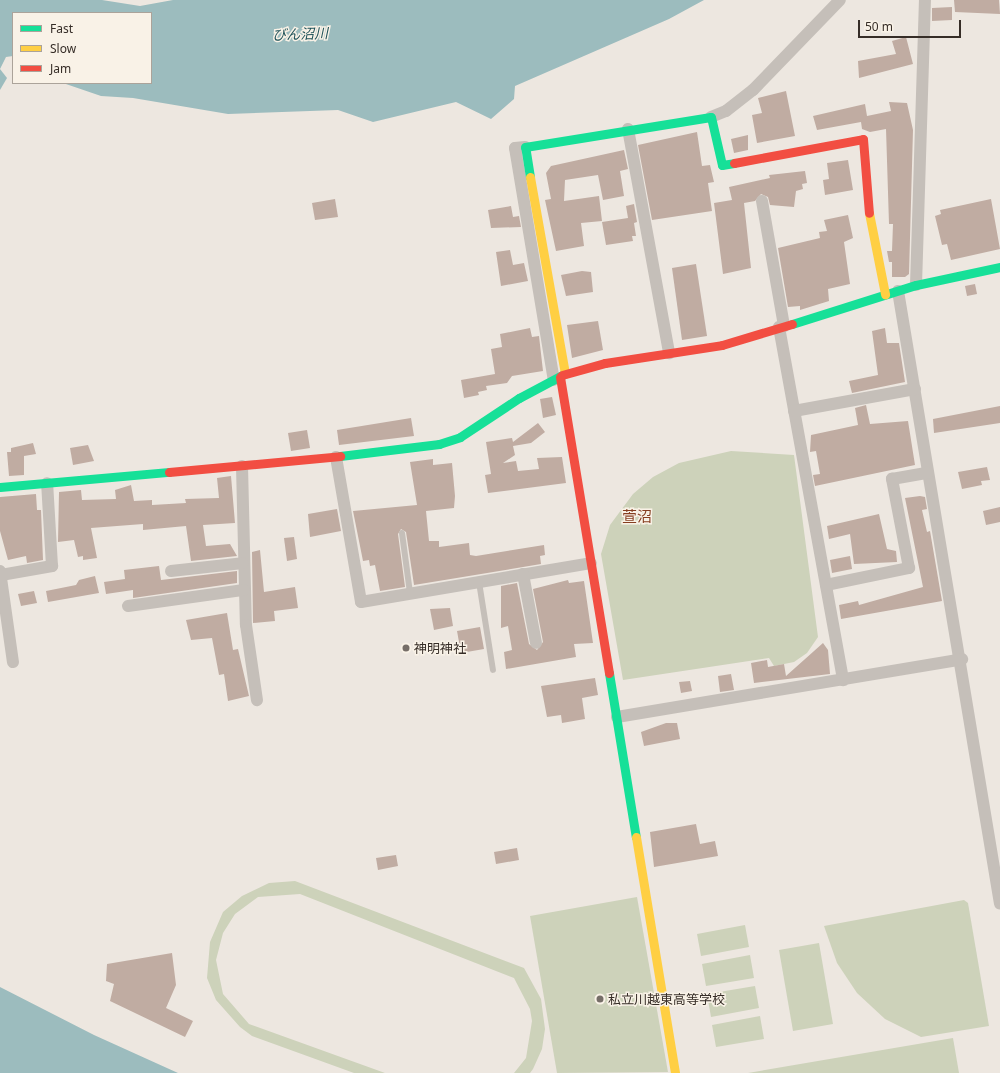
<!DOCTYPE html>
<html>
<head>
<meta charset="utf-8">
<style>
  body { margin:0 }
  #map { position:relative; width:1000px; height:1073px; overflow:hidden; background:#ede7e0; font-family:"Noto Sans","Noto Sans JP",sans-serif }
  div>[style] { position:absolute }
  [style*='--x'] { left:calc(var(--x)*1px); top:calc(var(--y)*1px); width:calc(var(--w)*1px); rotate:calc(var(--a)*1deg) }
  .green>* { inset:0; background:#cdd2ba }
  .water>* { inset:0; background:#9cbcbe }
  .building>* { inset:0; background:#c0aca2 }
  .lane>* { height:6px; margin:-3px; padding:0 3px; transform-origin:3px; border-radius:3px; background:#c5bfb9 }
  .street>* { height:12px; margin:-6px; padding:0 6px; transform-origin:6px; border-radius:6px; background:#c5bfb9 }
  .fast>* { height:9px; margin:-4.5px; padding:0 4.5px; transform-origin:4.5px; border-radius:4.5px; background:#16e098 }
  .slow>* { height:9px; margin:-4.5px; padding:0 4.5px; transform-origin:4.5px; border-radius:4.5px; background:#ffcf43 }
  .jam>* { height:9px; margin:-4.5px; padding:0 4.5px; transform-origin:4.5px; border-radius:4.5px; background:#f24e42 }
  .dots>* { width:11px; height:11px; translate:-50% -50%; box-sizing:border-box; border:2px solid #f9f2e7; border-radius:50% }
  span { translate:-50% -50%; white-space:nowrap; text-align:center; line-height:1.15; -webkit-text-stroke:3px #f9f2e7; paint-order:stroke }
  .poi-label { font-size:13px; color:#362d27 }
  .left { translate:0 -50%; text-align:left }
  .water-label { font-size:14px; color:#1d5158; font-style:italic }
  .quarter-label { font-size:15px; color:#863e20 }
  .legend { position:absolute; left:12px; top:12px; width:140px; height:72px; box-sizing:border-box; background:#f9f2e7; border:1px solid #aba39a; margin:0; padding:5px 7px; list-style:none; font-size:12px; color:#362d27 }
  .legend li { display:flex; align-items:center; gap:8px; height:20px }
  .legend b { width:20px; border:1px solid #aba39a }
  .scale { position:absolute; left:858px; top:20px; width:103px; height:18px; box-sizing:border-box; border:2px solid #362d27; border-top:0; padding-left:5px; font-size:12px; line-height:14px; white-space:nowrap; color:#362d27; -webkit-text-stroke:3px #f9f2e7; paint-order:stroke }
</style>
</head>
<body>
<div id="map">
  <div class="green">
    <div style="clip-path:polygon(731px 451px,794px 455px,818px 637px,807px 653px,794px 662px,774px 666px,769px 658px,623px 680px,601px 554px,610px 525px,633px 494px,653px 477px,679px 463px)"></div>
    <div style="clip-path:polygon(295px 881px,524px 968px,541px 999px,545px 1029px,542px 1049px,533px 1069px,530px 1073px,514px 1073px,526px 1058px,532px 1021px,530px 1009px,514px 978px,300px 894px,258px 897px,235px 914px,223px 933px,216px 960px,223px 994px,249px 1024px,385px 1073px,354px 1073px,252px 1036px,240px 1027px,216px 1000px,207px 978px,210px 942px,223px 912px,242px 896px,269px 883px)"></div>
    <div style="clip-path:polygon(637px 897px,668px 1072px,557px 1073px,530px 916px)"></div>
    <div style="clip-path:polygon(964px 900px,968px 903px,989px 1026px,921px 1037px,885px 1019px,857px 993px,837px 963px,824px 926px)"></div>
    <div style="clip-path:polygon(745px 925px,749px 947px,701px 956px,697px 934px)"></div>
    <div style="clip-path:polygon(819px 943px,833px 1024px,793px 1031px,779px 950px)"></div>
    <div style="clip-path:polygon(750px 955px,754px 978px,706px 986px,702px 964px)"></div>
    <div style="clip-path:polygon(755px 986px,759px 1008px,711px 1017px,707px 994px)"></div>
    <div style="clip-path:polygon(760px 1016px,764px 1039px,716px 1047px,712px 1025px)"></div>
    <div style="clip-path:polygon(953px 1038px,959px 1073px,748px 1073px)"></div>
  </div>
  <div class="water">
    <div style="clip-path:polygon(0 0,102px 0,140px 6px,173px 0,704px 0,669px 19px,515px 86px,514px 99px,491px 119px,456px 102px,373px 122px,338px 110px,228px 114px,133px 98px,101px 96px,63px 83px,151px 83px,151px 13px,13px 13px,13px 56px,6px 57px,0 69px)"></div>
    <div style="clip-path:polygon(0 69px,7px 78px,0 90px)"></div>
    <div style="clip-path:polygon(0 987px,94px 1035px,178px 1073px,0 1073px)"></div>
  </div>
  <div class="building">
    <div style="clip-path:polygon(954px 0,999px 0,1000px 14px,955px 12px)"></div>
    <div style="clip-path:polygon(952px 7px,952px 20px,932px 21px,932px 8px)"></div>
    <div style="clip-path:polygon(906px 37px,913px 64px,859px 78px,858px 61px,896px 54px,892px 41px)"></div>
    <div style="clip-path:polygon(786px 91px,795px 136px,757px 143px,752px 115px,762px 113px,758px 98px)"></div>
    <div style="clip-path:polygon(889px 102px,907px 103px,913px 130px,909px 274px,905px 277px,892px 277px,892px 262px,889px 262px,887px 251px,892px 251px,893px 224px,889px 224px,886px 129px,870px 132px,862px 129px,861px 122px,817px 130px,813px 116px,865px 104px,867px 116px,891px 111px)"></div>
    <div style="clip-path:polygon(697px 132px,702px 166px,710px 165px,714px 182px,708px 183px,712px 211px,652px 220px,638px 145px)"></div>
    <div style="clip-path:polygon(748px 135px,748px 150px,734px 153px,731px 139px)"></div>
    <div style="clip-path:polygon(624px 150px,628px 169px,620px 171px,624px 196px,603px 200px,598px 175px,565px 180px,564px 201px,599px 196px,602px 221px,581px 223px,584px 246px,556px 251px,545px 200px,551px 199px,546px 173px,551px 166px)"></div>
    <div style="clip-path:polygon(848px 160px,853px 190px,825px 195px,823px 180px,829px 179px,827px 163px)"></div>
    <div style="clip-path:polygon(805px 171px,807px 183px,802px 184px,803px 189px,796px 191px,794px 207px,770px 205px,768px 197px,761px 194px,755px 201px,744px 203px,751px 268px,723px 274px,714px 203px,732px 200px,729px 187px,770px 178px,769px 175px)"></div>
    <div style="clip-path:polygon(335px 199px,338px 217px,315px 220px,312px 203px)"></div>
    <div style="clip-path:polygon(991px 199px,1000px 249px,951px 260px,947px 244px,942px 245px,935px 216px,941px 214px,940px 210px)"></div>
    <div style="clip-path:polygon(634px 204px,637px 222px,634px 223px,636px 236px,632px 236px,633px 241px,606px 245px,602px 222px,628px 218px,626px 206px)"></div>
    <div style="clip-path:polygon(511px 206px,513px 217px,519px 216px,521px 227px,491px 228px,488px 210px)"></div>
    <div style="clip-path:polygon(848px 215px,853px 238px,844px 242px,850px 284px,828px 289px,829px 301px,800px 310px,800px 306px,788px 307px,778px 248px,820px 238px,819px 232px,827px 231px,824px 220px)"></div>
    <div style="clip-path:polygon(510px 250px,513px 265px,524px 263px,528px 281px,501px 286px,496px 252px)"></div>
    <div style="clip-path:polygon(696px 264px,707px 336px,682px 340px,672px 268px)"></div>
    <div style="clip-path:polygon(582px 271px,591px 272px,593px 292px,566px 296px,561px 275px)"></div>
    <div style="clip-path:polygon(975px 284px,977px 294px,967px 296px,965px 286px)"></div>
    <div style="clip-path:polygon(598px 321px,603px 350px,572px 358px,567px 325px)"></div>
    <div style="clip-path:polygon(530px 328px,532px 337px,539px 336px,543px 371px,512px 376px,507px 383px,486px 386px,487px 390px,478px 392px,479px 395px,464px 398px,461px 380px,495px 374px,491px 349px,502px 347px,500px 334px)"></div>
    <div style="clip-path:polygon(885px 328px,887px 343px,899px 343px,905px 382px,852px 393px,849px 381px,878px 375px,872px 331px)"></div>
    <div style="clip-path:polygon(552px 397px,556px 415px,543px 418px,540px 399px)"></div>
    <div style="clip-path:polygon(866px 405px,870px 424px,908px 421px,915px 465px,815px 486px,813px 475px,820px 474px,816px 451px,810px 452px,811px 435px,858px 425px,855px 408px)"></div>
    <div style="clip-path:polygon(1000px 406px,1000px 423px,934px 433px,933px 419px)"></div>
    <div style="clip-path:polygon(411px 418px,414px 436px,339px 445px,337px 430px)"></div>
    <div style="clip-path:polygon(538px 423px,545px 432px,531px 443px,513px 446px,515px 455px,503px 463px,516px 461px,518px 471px,539px 469px,537px 458px,562px 457px,566px 483px,488px 493px,485px 475px,491px 474px,486px 442px,512px 438px,513px 442px)"></div>
    <div style="clip-path:polygon(307px 430px,310px 448px,291px 451px,288px 433px)"></div>
    <div style="clip-path:polygon(33px 443px,36px 454px,24px 456px,24px 475px,9px 476px,7px 452px,11px 452px,11px 448px)"></div>
    <div style="clip-path:polygon(88px 445px,94px 461px,73px 465px,70px 448px)"></div>
    <div style="clip-path:polygon(433px 459px,433px 465px,452px 463px,455px 496px,454px 508px,426px 511px,429px 541px,439px 541px,439px 547px,469px 543px,470px 555px,476px 556px,544px 545px,545px 555px,540px 556px,541px 564px,414px 585px,406px 532px,401px 529px,398px 534px,405px 587px,380px 591px,375px 565px,370px 566px,369px 560px,363px 561px,353px 511px,417px 505px,410px 462px)"></div>
    <div style="clip-path:polygon(987px 467px,990px 480px,981px 481px,982px 485px,962px 489px,958px 472px)"></div>
    <div style="clip-path:polygon(231px 476px,235px 523px,203px 525px,206px 546px,230px 544px,237px 556px,191px 561px,186px 526px,143px 530px,143px 524px,91px 528px,97px 558px,83px 560px,83px 556px,78px 557px,74px 540px,58px 542px,59px 492px,81px 490px,82px 500px,116px 499px,115px 490px,131px 485px,134px 501px,152px 500px,152px 505px,186px 503px,185px 499px,219px 498px,217px 478px)"></div>
    <div style="clip-path:polygon(36px 494px,37px 510px,41px 510px,43px 560px,27px 563px,26px 556px,8px 560px,0 531px,0 497px)"></div>
    <div style="clip-path:polygon(920px 496px,925px 497px,927px 509px,922px 510px,927px 532px,930px 531px,942px 601px,841px 619px,839px 605px,858px 601px,859px 605px,923px 587px,905px 498px)"></div>
    <div style="clip-path:polygon(1000px 507px,1000px 522px,986px 525px,983px 511px)"></div>
    <div style="clip-path:polygon(337px 509px,341px 531px,310px 537px,308px 514px)"></div>
    <div style="clip-path:polygon(879px 514px,887px 549px,896px 551px,897px 562px,854px 564px,850px 534px,829px 539px,827px 526px)"></div>
    <div style="clip-path:polygon(294px 537px,297px 559px,287px 561px,284px 538px)"></div>
    <div style="clip-path:polygon(260px 550px,264px 592px,295px 587px,298px 608px,274px 611px,275px 621px,253px 623px,252px 552px)"></div>
    <div style="clip-path:polygon(850px 556px,852px 569px,832px 573px,830px 560px)"></div>
    <div style="clip-path:polygon(159px 566px,161px 580px,237px 571px,237px 583px,133px 598px,133px 590px,106px 594px,104px 582px,125px 579px,124px 570px)"></div>
    <div style="clip-path:polygon(95px 576px,99px 593px,48px 602px,46px 591px,76px 585px,79px 580px)"></div>
    <div style="clip-path:polygon(568px 580px,569px 583px,584px 581px,593px 643px,574px 644px,576px 657px,506px 669px,504px 652px,512px 650px,508px 626px,501px 628px,501px 586px,517px 583px,529px 644px,537px 650px,543px 642px,533px 589px)"></div>
    <div style="clip-path:polygon(34px 591px,37px 603px,21px 606px,18px 594px)"></div>
    <div style="clip-path:polygon(450px 608px,453px 626px,434px 630px,430px 609px)"></div>
    <div style="clip-path:polygon(227px 613px,233px 650px,238px 649px,249px 696px,228px 701px,224px 674px,219px 675px,212px 638px,191px 640px,186px 620px)"></div>
    <div style="clip-path:polygon(480px 627px,484px 649px,461px 653px,457px 631px)"></div>
    <div style="clip-path:polygon(823px 643px,828px 650px,830px 674px,754px 683px,751px 663px,767px 660px,768px 667px,784px 664px,786px 676px)"></div>
    <div style="clip-path:polygon(731px 674px,734px 690px,720px 692px,718px 676px)"></div>
    <div style="clip-path:polygon(595px 678px,598px 695px,582px 698px,585px 719px,562px 723px,561px 715px,547px 717px,541px 686px)"></div>
    <div style="clip-path:polygon(690px 681px,692px 691px,681px 693px,679px 682px)"></div>
    <div style="clip-path:polygon(666px 723px,677px 723px,680px 739px,644px 746px,641px 732px)"></div>
    <div style="clip-path:polygon(696px 824px,700px 844px,715px 841px,718px 856px,654px 867px,650px 832px)"></div>
    <div style="clip-path:polygon(517px 848px,519px 860px,496px 864px,494px 852px)"></div>
    <div style="clip-path:polygon(396px 855px,398px 866px,378px 870px,376px 858px)"></div>
    <div style="clip-path:polygon(172px 953px,176px 985px,166px 1008px,193px 1021px,185px 1037px,110px 1001px,114px 984px,106px 981px,107px 964px)"></div>
  </div>
  <div class="lane">
    <div style="--x:402;--y:533;--w:61;--a:82.4"></div>
    <div style="--x:479;--y:582;--w:89;--a:81"></div>
  </div>
  <div class="street">
    <div style="--x:711;--y:117;--w:16;--a:-22"></div>
    <div style="--x:726;--y:111;--w:34;--a:-38"></div>
    <div style="--x:753;--y:90;--w:125;--a:-46"></div>
    <div style="--x:628;--y:129;--w:228;--a:79.6"></div>
    <div style="--x:525;--y:147;--w:10;--a:174"></div>
    <div style="--x:515;--y:148;--w:235;--a:80.5"></div>
    <div style="--x:762;--y:201;--w:127;--a:80"></div>
    <div style="--x:916;--y:285;--w:285;--a:-88.2"></div>
    <div style="--x:898;--y:291;--w:621;--a:80.55"></div>
    <div style="--x:779;--y:327;--w:359;--a:79.7"></div>
    <div style="--x:794;--y:411;--w:123;--a:-10.3"></div>
    <div style="--x:336;--y:457;--w:147;--a:80.2"></div>
    <div style="--x:361;--y:602;--w:233;--a:-9.6"></div>
    <div style="--x:242;--y:466;--w:159;--a:88.6"></div>
    <div style="--x:246;--y:625;--w:76;--a:81.7"></div>
    <div style="--x:0;--y:571;--w:92;--a:81.9"></div>
    <div style="--x:171;--y:571;--w:72;--a:-6.3"></div>
    <div style="--x:523;--y:574;--w:70;--a:79.3"></div>
    <div style="--x:1;--y:575;--w:52;--a:-10"></div>
    <div style="--x:52;--y:566;--w:83;--a:-93.4"></div>
    <div style="--x:826;--y:585;--w:85;--a:-11.6"></div>
    <div style="--x:909;--y:568;--w:91;--a:-100.8"></div>
    <div style="--x:892;--y:479;--w:36;--a:-10"></div>
    <div style="--x:128;--y:606;--w:117;--a:-7.9"></div>
    <div style="--x:617;--y:717;--w:350;--a:-9.5"></div>
  </div>
  <div class="fast">
    <div style="--x:530;--y:177;--w:30;--a:-99"></div>
    <div style="--x:525;--y:147;--w:188;--a:-9.2"></div>
    <div style="--x:711;--y:117;--w:49;--a:77.1"></div>
    <div style="--x:722;--y:165;--w:12;--a:-9"></div>
    <div style="--x:792;--y:324;--w:130;--a:-17.5"></div>
    <div style="--x:916;--y:285;--w:86;--a:-12.1"></div>
    <div style="--x:340;--y:456;--w:100;--a:-6.9"></div>
    <div style="--x:439;--y:444;--w:22;--a:-18"></div>
    <div style="--x:460;--y:437;--w:71;--a:-33.5"></div>
    <div style="--x:519;--y:398;--w:49;--a:-28.1"></div>
    <div style="--x:0;--y:487;--w:170;--a:-5.1"></div>
    <div style="--x:609;--y:673;--w:166;--a:80.7"></div>
  </div>
  <div class="slow">
    <div style="--x:530;--y:177;--w:200;--a:79.9"></div>
    <div style="--x:869;--y:213;--w:83;--a:78.8"></div>
    <div style="--x:636;--y:837;--w:239;--a:80.6"></div>
  </div>
  <div class="jam">
    <div style="--x:734;--y:163;--w:131;--a:-10.5"></div>
    <div style="--x:863;--y:139;--w:74;--a:85.4"></div>
    <div style="--x:562;--y:375;--w:45;--a:-15.6"></div>
    <div style="--x:605;--y:363;--w:118;--a:-8.7"></div>
    <div style="--x:722;--y:345;--w:73;--a:-16.7"></div>
    <div style="--x:560;--y:377;--w:300;--a:80.6"></div>
    <div style="--x:169;--y:472;--w:172;--a:-5.3"></div>
  </div>
  <div class="dots">
    <div style="left:406px;top:648px;background:#766e68"></div>
    <div style="left:600px;top:999px;background:#766e68"></div>
  </div>
  <div class="poi-label">
    <span class="left" style="left:414px;top:648px">神明神社</span>
    <span class="left" style="left:608px;top:999px">私立川越東高等学校</span>
  </div>
  <div class="water-label">
    <span style="left:300px;top:34px;rotate:-2deg">びん沼川</span>
  </div>
  <div class="quarter-label">
    <span style="left:637px;top:517px">萱沼</span>
  </div>
  <ul class="legend">
  <li><b style="height:5px;background:#16e098"></b>Fast</li>
  <li><b style="height:5px;background:#ffcf43"></b>Slow</li>
  <li><b style="height:5px;background:#f24e42"></b>Jam</li>
  </ul>
  <div class="scale">50 m</div>
</div>
</body>
</html>
